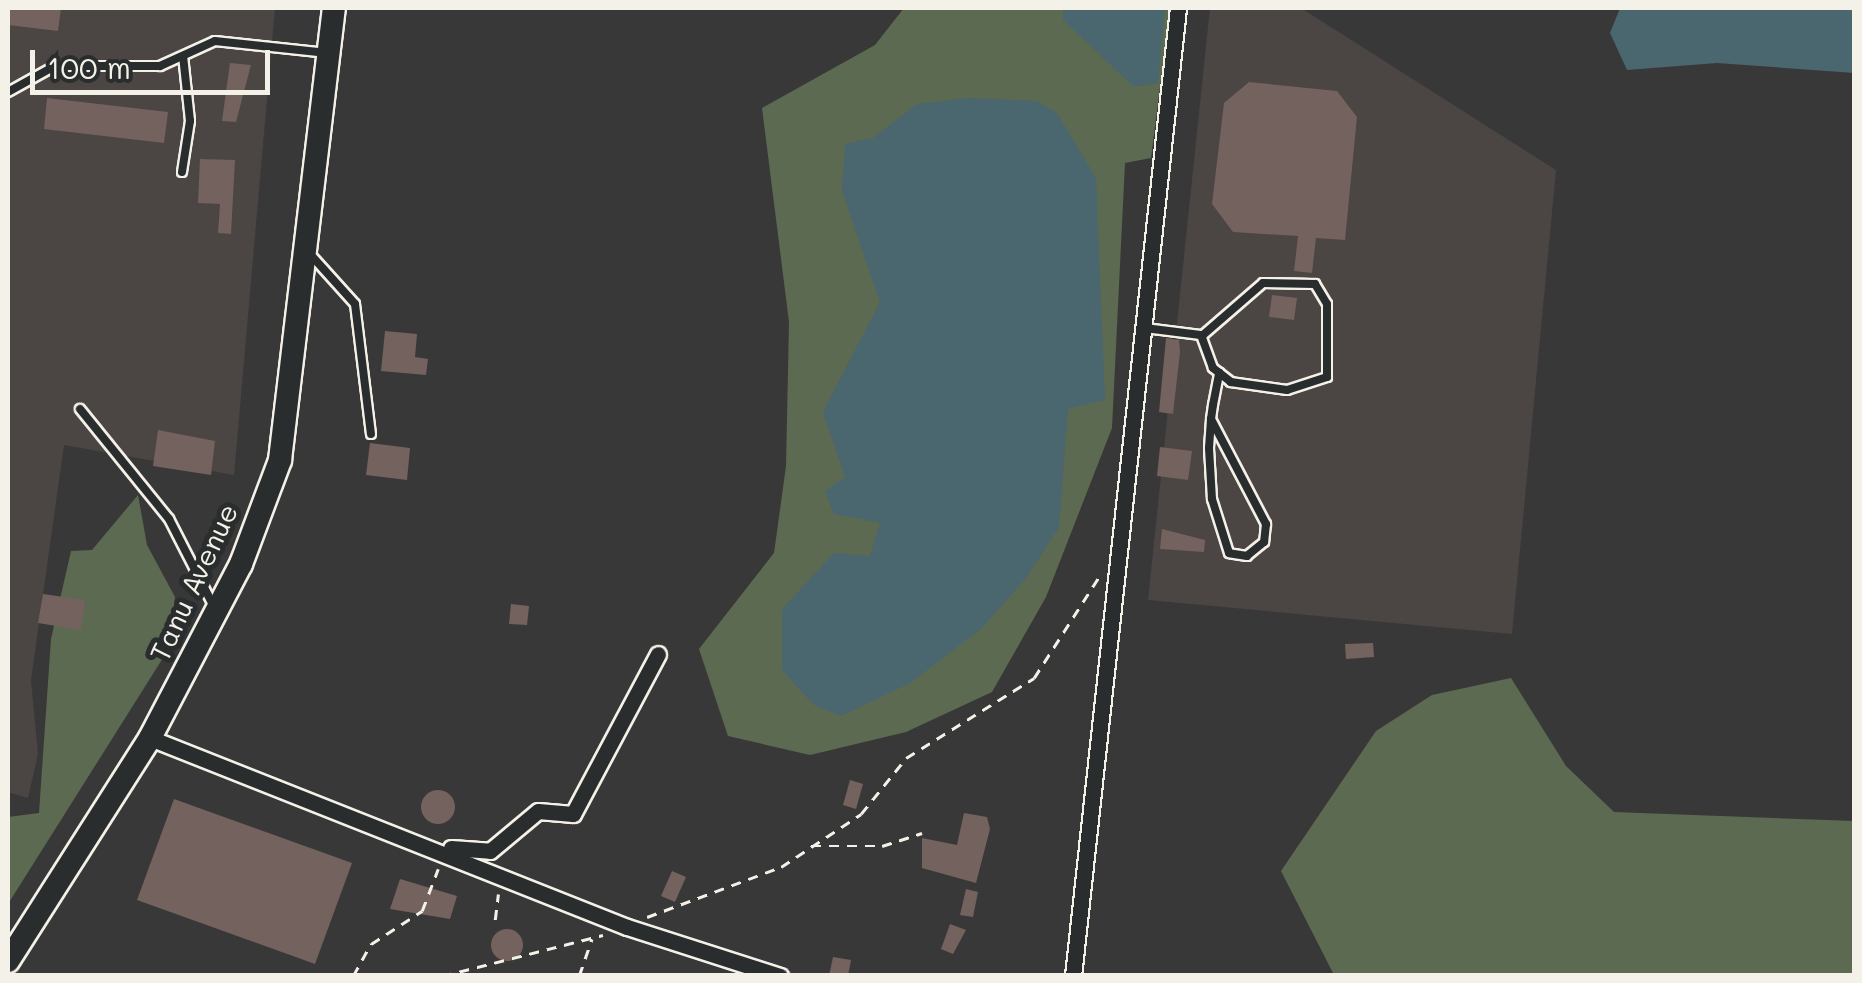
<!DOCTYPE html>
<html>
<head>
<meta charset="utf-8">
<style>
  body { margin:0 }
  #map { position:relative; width:1862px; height:983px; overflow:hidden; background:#393838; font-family:Mali,sans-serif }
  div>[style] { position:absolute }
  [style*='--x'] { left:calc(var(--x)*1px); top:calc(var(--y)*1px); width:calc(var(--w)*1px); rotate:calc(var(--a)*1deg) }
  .built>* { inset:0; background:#4b4543 }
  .green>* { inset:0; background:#5c6a51 }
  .water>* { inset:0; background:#4a666e }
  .building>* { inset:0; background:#74625e }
  .round { border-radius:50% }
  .path>* { height:2.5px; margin-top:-1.25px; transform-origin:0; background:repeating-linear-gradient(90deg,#f4f1e8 0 10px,transparent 0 18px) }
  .roads { filter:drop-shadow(2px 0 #f4f1e8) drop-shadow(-2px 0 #f4f1e8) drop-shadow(0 2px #f4f1e8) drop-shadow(0 -2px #f4f1e8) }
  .lane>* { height:8px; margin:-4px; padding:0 4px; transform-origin:4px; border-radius:4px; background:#2a2d2e }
  .street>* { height:15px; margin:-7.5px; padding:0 7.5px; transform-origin:7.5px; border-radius:7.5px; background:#2a2d2e }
  .secondary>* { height:22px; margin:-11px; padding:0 11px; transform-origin:11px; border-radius:11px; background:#2a2d2e }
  span { translate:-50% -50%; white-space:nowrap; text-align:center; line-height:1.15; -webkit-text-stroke:10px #2a2d2e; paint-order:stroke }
  .street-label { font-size:28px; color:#f4f1e8 }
  .frame { position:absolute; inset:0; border:10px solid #f4f1e8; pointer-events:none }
  .scale { position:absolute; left:30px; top:50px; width:240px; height:45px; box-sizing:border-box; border:5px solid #f4f1e8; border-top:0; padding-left:12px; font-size:30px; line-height:35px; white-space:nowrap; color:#f4f1e8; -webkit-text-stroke:8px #2a2d2e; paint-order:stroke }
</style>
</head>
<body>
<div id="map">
  <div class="built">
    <div style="clip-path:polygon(8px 8px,275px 8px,234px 475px,64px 445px,31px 680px,38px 754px,28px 798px,8px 792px)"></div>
    <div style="clip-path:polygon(1210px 8px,1301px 8px,1556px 170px,1512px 634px,1148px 600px)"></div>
  </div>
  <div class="green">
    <div style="clip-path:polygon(904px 8px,1170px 8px,1151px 158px,1125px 163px,1112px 428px,1046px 597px,992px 692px,906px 732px,810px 755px,728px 736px,699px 649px,774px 553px,786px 466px,789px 322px,762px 108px,875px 45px)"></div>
    <div style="clip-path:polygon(138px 495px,147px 545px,175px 597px,168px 650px,8px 904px,8px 817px,39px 813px,51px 639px,71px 551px,92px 550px)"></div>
    <div style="clip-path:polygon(1511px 678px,1566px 766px,1614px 812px,1854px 821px,1854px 975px,1334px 975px,1281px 871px,1376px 731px,1432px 695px)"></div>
  </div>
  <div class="water">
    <div style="clip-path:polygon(1063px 8px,1165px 8px,1158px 83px,1134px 87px,1063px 20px)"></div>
    <div style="clip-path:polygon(1620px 8px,1854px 8px,1854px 73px,1717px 63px,1627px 70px,1610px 33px)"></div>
    <div style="clip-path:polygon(969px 98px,1037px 101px,1057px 113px,1096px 178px,1105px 400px,1068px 409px,1059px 527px,1026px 578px,981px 629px,910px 683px,841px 716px,814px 705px,782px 670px,782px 609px,834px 553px,870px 556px,880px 523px,834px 514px,825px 491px,845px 477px,823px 412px,880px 302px,842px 191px,845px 144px,873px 138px,917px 104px)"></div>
  </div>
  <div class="building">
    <div style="clip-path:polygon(8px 8px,61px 8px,58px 31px,8px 25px)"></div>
    <div style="clip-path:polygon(230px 63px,251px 65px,236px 122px,222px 121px)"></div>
    <div style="clip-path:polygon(1249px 82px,1337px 91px,1357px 117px,1345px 240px,1316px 238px,1312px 273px,1294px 271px,1298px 236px,1233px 232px,1212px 204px,1224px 103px)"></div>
    <div style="clip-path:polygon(47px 98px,168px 112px,164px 143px,44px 129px)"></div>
    <div style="clip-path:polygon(200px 159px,235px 160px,231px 234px,218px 233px,220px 204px,198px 203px)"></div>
    <div style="clip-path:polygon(1272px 295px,1297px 298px,1294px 320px,1269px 317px)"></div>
    <div style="clip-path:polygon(385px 331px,417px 334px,415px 357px,428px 359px,426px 375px,381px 371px)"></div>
    <div style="clip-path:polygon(1166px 338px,1179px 340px,1180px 352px,1173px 414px,1159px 412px)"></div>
    <div style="clip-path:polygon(158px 430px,215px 441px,211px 475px,153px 466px)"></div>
    <div style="clip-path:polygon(370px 443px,410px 448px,407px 480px,366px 475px)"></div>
    <div style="clip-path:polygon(1160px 447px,1192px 451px,1188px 480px,1157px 476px)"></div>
    <div style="clip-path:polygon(1162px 529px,1205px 540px,1204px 552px,1160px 549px)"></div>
    <div style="clip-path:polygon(43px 594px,85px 600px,81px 630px,38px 623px)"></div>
    <div style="clip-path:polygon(511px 604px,529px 606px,527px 625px,509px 624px)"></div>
    <div style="clip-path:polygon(1373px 643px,1374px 657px,1346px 659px,1345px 644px)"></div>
    <div style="clip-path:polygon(850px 780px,863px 784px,856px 809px,843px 805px)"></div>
    <div class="round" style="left:421px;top:790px;width:34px;height:34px"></div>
    <div style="clip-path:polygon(174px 799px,352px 863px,315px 964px,137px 900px)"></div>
    <div style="clip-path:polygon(964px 813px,987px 817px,990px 829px,976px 883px,922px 868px,922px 838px,957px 845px)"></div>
    <div style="clip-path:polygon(672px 871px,686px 877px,675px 902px,661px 896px)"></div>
    <div style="clip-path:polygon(400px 879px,457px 896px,450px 919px,390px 909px)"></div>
    <div style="clip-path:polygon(966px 889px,978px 892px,973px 917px,960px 915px)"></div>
    <div style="clip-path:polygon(950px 924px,966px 930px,953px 954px,941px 949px)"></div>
    <div class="round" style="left:491px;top:929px;width:32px;height:32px"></div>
    <div style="clip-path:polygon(833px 957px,851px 960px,848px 976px,829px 976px)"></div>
  </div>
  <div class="path">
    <div style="--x:811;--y:846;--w:71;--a:0"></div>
    <div style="--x:882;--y:846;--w:42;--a:-18"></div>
    <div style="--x:647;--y:917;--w:143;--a:-20.5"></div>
    <div style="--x:781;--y:867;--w:96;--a:-33.5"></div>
    <div style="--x:861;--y:814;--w:72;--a:-51.2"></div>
    <div style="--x:906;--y:758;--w:151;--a:-32"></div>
    <div style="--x:1034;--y:678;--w:122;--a:-57.3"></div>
    <div style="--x:495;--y:920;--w:26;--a:-83"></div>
    <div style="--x:353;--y:976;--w:37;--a:-61"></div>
    <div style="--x:371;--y:944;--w:61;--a:-32.9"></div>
    <div style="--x:422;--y:911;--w:45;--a:-69.1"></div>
    <div style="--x:442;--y:976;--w:166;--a:-14.3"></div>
    <div style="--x:579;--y:976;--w:39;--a:-71"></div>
  </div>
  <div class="roads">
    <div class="lane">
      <div style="--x:8;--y:92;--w:54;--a:-29"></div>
      <div style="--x:55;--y:66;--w:105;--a:0"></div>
      <div style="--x:160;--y:66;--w:60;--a:-24.4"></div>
      <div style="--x:215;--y:41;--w:113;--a:6.1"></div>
      <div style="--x:182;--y:172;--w:52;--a:-81.1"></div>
      <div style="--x:190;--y:121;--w:65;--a:-96.1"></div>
      <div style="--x:310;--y:254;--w:67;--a:48"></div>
      <div style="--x:355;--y:304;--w:131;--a:83"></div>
      <div style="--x:1145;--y:328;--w:56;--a:7.1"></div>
      <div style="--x:1201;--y:335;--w:2;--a:0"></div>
      <div style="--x:1203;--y:335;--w:79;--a:-40.9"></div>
      <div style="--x:1263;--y:283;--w:52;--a:1.1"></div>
      <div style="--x:1315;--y:284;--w:23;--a:59"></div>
      <div style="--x:1327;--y:304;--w:73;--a:90"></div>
      <div style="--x:1327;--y:377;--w:42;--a:162"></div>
      <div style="--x:1287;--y:390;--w:57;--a:-171.9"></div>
      <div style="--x:1231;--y:382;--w:23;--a:-142"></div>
      <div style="--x:1213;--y:368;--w:35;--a:-110"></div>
      <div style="--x:80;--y:409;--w:141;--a:51"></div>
      <div style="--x:169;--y:519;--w:99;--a:62.9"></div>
      <div style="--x:1211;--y:419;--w:119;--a:62.4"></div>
      <div style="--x:1266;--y:524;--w:18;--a:96"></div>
      <div style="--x:1264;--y:542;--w:22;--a:141"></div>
      <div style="--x:1247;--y:556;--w:18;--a:-171"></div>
      <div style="--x:1229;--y:553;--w:57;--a:-107.5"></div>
      <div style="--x:1212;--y:499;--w:51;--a:-93.4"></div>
      <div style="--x:1209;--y:448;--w:29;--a:-86"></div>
      <div style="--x:1211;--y:419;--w:14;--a:-82"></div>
      <div style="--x:1213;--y:405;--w:33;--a:-79"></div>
    </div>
    <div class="street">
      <div style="--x:150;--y:738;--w:513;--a:21.61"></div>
      <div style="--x:627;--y:927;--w:161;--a:17.8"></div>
      <div style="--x:451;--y:848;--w:39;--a:4"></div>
      <div style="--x:490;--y:851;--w:62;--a:-39.8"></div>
      <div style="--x:538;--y:811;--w:35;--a:5"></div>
      <div style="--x:573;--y:814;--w:181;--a:-62"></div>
      <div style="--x:1073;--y:976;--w:974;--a:-83.81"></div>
    </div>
    <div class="secondary">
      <div style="--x:8;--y:961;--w:264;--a:-57.5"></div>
      <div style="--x:150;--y:738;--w:196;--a:-62.4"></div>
      <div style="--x:241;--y:564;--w:111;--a:-69.4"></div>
      <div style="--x:280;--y:460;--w:455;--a:-83.2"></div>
    </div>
  </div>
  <div class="street-label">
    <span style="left:193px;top:582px;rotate:-65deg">Tanu Avenue</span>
  </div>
  <div class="frame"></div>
  <div class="scale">100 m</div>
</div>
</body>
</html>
